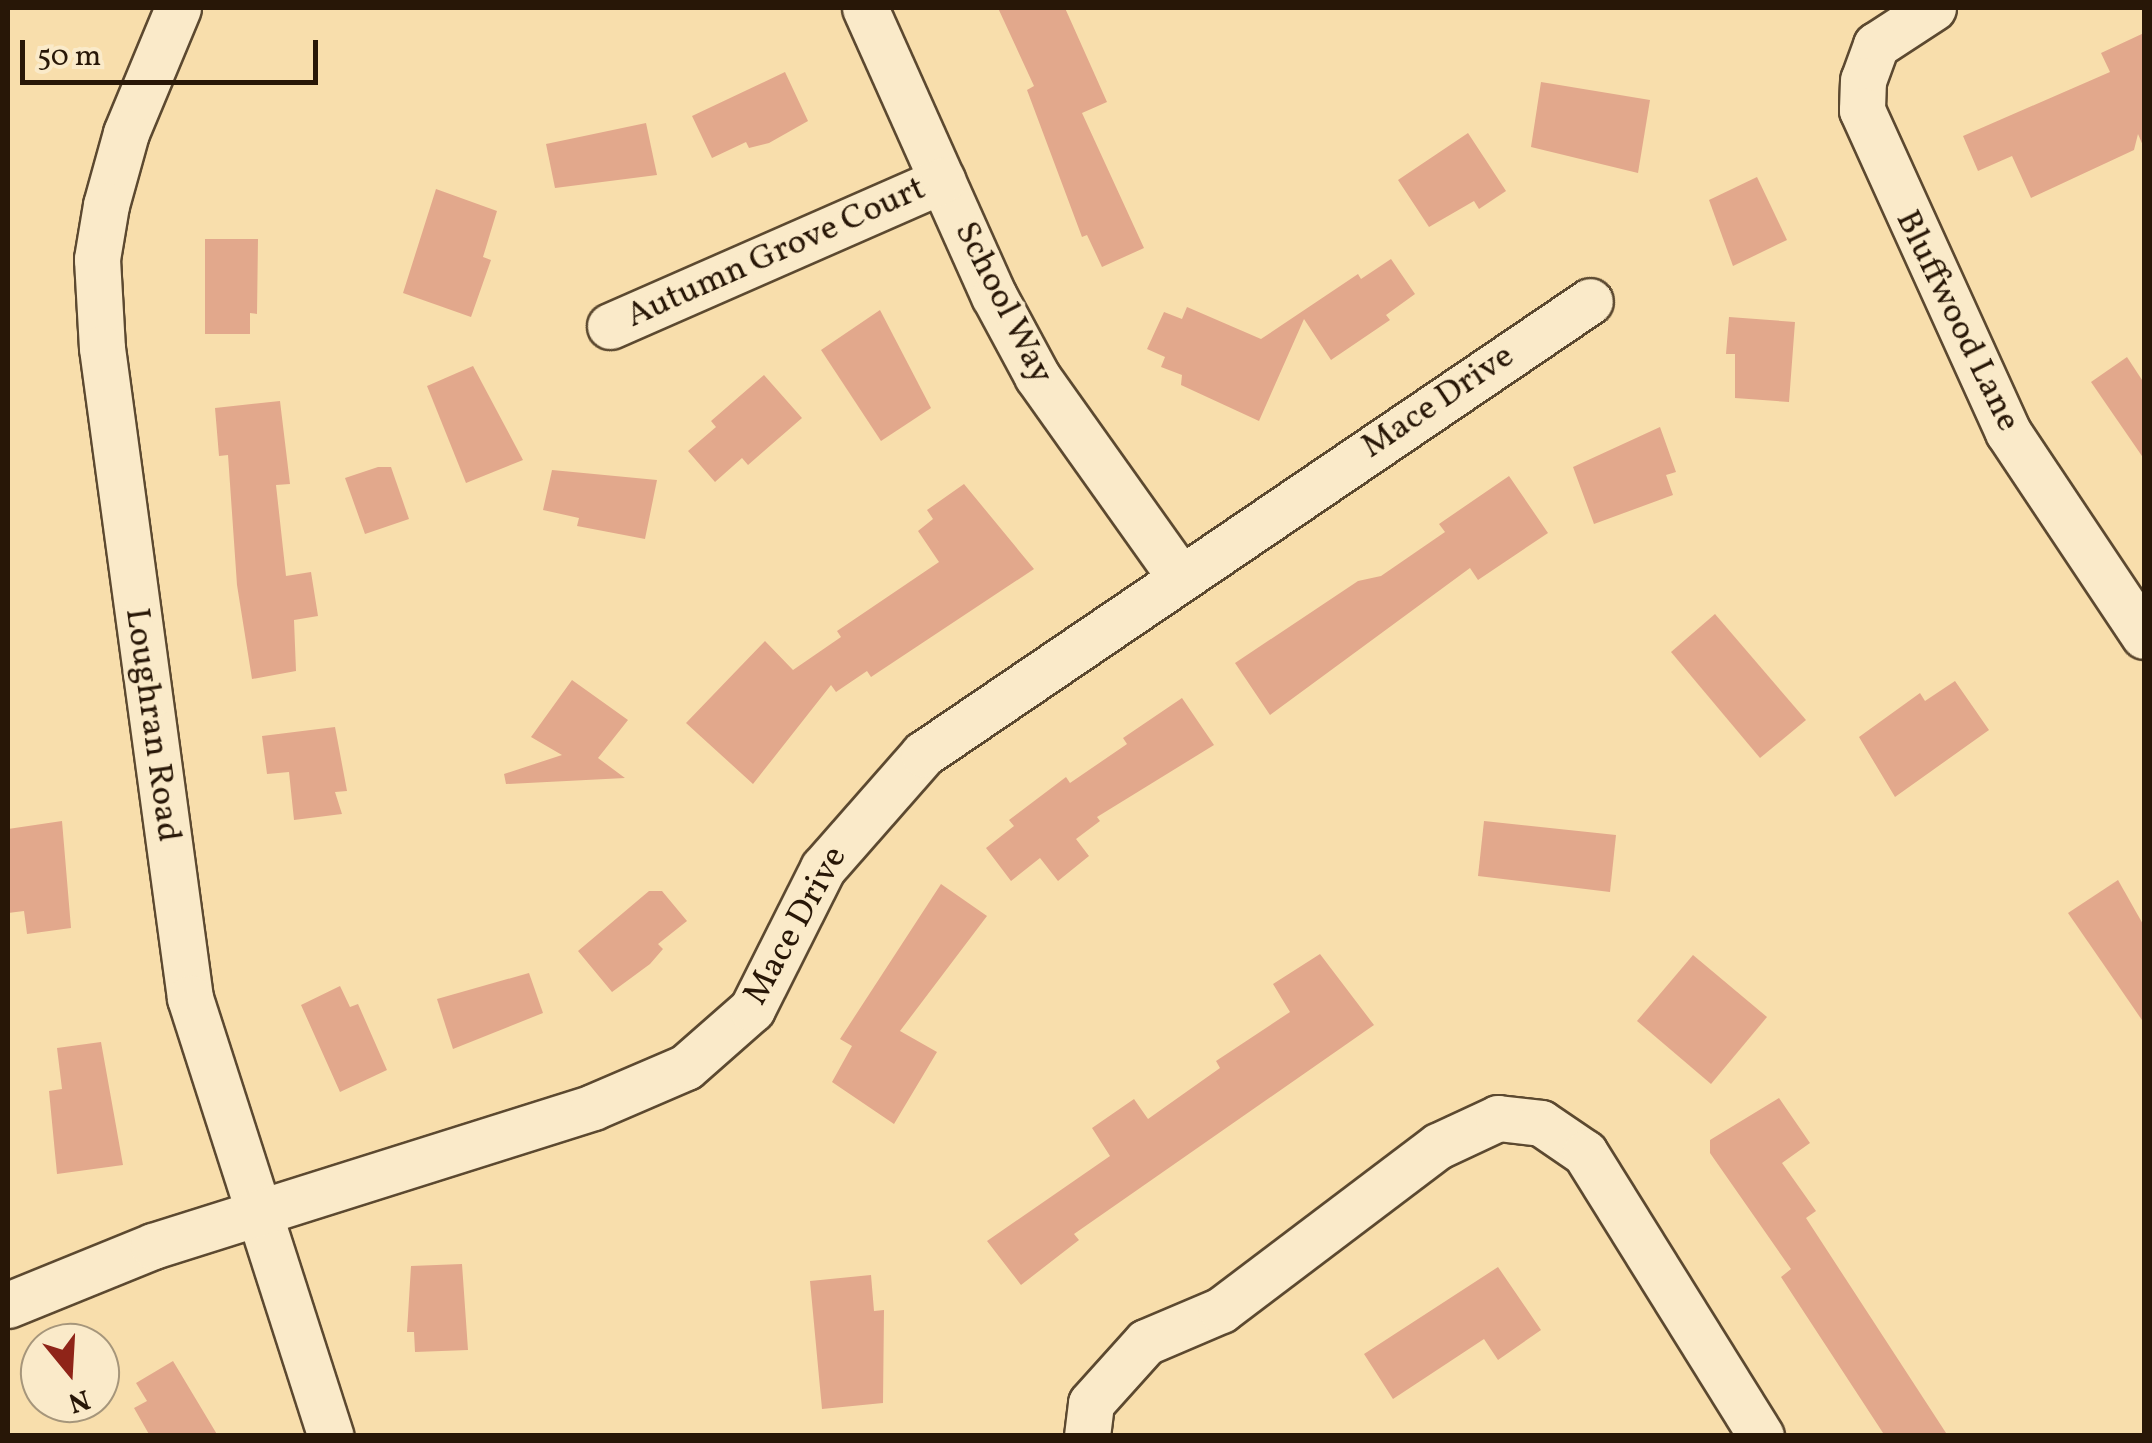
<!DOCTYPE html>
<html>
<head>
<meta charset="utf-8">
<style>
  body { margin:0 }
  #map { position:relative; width:2152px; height:1443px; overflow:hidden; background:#f8deac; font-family:Vollkorn,serif }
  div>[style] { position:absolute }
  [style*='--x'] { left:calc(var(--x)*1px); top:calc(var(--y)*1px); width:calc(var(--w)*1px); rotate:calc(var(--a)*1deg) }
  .building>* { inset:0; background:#e2a88c }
  .roads { filter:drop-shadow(2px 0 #5c4930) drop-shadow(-2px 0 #5c4930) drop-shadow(0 2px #5c4930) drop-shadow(0 -2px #5c4930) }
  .minor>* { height:45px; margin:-22.5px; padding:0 22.5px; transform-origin:22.5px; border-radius:22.5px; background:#faeac9 }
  span { translate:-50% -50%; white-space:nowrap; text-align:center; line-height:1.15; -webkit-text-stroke:8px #faeac9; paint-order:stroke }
  .street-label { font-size:35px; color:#281707 }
  .frame { position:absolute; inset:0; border:10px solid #281707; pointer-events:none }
  .north { position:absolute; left:20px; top:1323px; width:100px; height:100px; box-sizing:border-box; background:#faeac9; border:2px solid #a6967b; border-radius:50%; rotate:162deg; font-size:28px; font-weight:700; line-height:40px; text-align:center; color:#281707 }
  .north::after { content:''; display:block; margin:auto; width:35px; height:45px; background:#8f2418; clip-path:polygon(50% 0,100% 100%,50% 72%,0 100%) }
  .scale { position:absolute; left:20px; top:40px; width:298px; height:45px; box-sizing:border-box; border:5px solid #281707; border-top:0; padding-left:12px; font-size:30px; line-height:35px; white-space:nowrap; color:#281707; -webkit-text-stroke:8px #faeac9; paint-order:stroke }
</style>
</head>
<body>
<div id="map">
  <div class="building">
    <div style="clip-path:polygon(998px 8px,1065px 8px,1107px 102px,1082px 113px,1144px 248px,1102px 267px,1087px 235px,1082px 237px,1027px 90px,1034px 86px)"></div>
    <div style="clip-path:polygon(2144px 33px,2144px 148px,2138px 134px,2134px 150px,2031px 198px,2012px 156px,1978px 171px,1963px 136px,2110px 72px,2101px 53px)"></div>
    <div style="clip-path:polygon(785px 72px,808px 121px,769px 143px,749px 148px,746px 142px,712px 158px,692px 116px)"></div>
    <div style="clip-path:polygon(1541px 82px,1650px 100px,1638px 173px,1531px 147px)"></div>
    <div style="clip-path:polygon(646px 123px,657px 175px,555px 188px,546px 144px)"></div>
    <div style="clip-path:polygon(1468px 133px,1506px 191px,1479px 209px,1474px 201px,1429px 227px,1398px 180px)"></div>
    <div style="clip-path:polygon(1757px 177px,1787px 240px,1733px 266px,1709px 200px)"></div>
    <div style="clip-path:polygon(436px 189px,497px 211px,483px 257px,491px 260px,471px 317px,403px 293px)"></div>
    <div style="clip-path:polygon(205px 239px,258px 239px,257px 314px,250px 313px,250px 334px,205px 334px)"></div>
    <div style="clip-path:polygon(1391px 259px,1415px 294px,1386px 315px,1390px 320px,1331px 360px,1304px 319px,1259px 421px,1181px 385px,1182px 375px,1161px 367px,1165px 357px,1147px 349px,1164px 312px,1182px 319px,1187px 307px,1261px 339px,1358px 274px,1361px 279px)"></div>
    <div style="clip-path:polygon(880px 310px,931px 408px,881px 441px,821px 350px)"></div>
    <div style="clip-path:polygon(1729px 317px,1795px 322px,1789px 402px,1735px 398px,1735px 354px,1726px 354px)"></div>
    <div style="clip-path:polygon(2127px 357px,2144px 383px,2144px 459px,2091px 382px)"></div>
    <div style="clip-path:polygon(473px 366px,523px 460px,466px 483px,427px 386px)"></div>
    <div style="clip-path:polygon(764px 375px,802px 418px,748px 465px,742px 458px,715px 482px,688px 451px,716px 427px,711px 421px)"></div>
    <div style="clip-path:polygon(280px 401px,290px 484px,276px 485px,286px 576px,311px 572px,318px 616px,294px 620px,296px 671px,252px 679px,237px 585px,228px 455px,219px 456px,215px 408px)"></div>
    <div style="clip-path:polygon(1660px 427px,1676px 472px,1666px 475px,1673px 495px,1594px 524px,1573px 467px)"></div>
    <div style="clip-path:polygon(378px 467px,391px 467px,409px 519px,365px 534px,345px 478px)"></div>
    <div style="clip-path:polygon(552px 470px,657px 480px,645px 539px,577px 526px,579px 518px,543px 510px)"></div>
    <div style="clip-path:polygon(1509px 476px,1548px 533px,1478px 580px,1470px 568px,1270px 715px,1235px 663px,1358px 581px,1381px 576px,1445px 532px,1439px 524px)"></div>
    <div style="clip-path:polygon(964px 484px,1034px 569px,871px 677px,867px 671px,836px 692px,831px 685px,753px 784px,686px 723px,765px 641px,793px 670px,841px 637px,837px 631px,939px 562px,918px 531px,933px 519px,927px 510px)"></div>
    <div style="clip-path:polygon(1715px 614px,1806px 720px,1760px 758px,1671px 652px)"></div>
    <div style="clip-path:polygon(572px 680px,628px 720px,598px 758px,625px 778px,506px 784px,504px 774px,562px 755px,531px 737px)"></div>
    <div style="clip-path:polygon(1955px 681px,1989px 730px,1895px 797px,1859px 737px,1920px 693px,1925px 701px)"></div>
    <div style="clip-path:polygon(1182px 698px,1214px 745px,1097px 817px,1100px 821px,1076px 839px,1089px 856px,1058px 881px,1040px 858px,1011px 881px,986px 848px,1014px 826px,1009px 820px,1066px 777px,1070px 783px,1127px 744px,1123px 738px)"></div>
    <div style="clip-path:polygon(335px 727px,347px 791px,335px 792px,342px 814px,294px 820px,289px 772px,267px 774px,262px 736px)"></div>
    <div style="clip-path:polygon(62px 821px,71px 928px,27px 934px,24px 911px,8px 913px,8px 829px)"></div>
    <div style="clip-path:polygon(1484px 821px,1616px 835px,1610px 892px,1478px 876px)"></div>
    <div style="clip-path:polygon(2118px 880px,2144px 926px,2144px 1023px,2068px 913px)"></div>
    <div style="clip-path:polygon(941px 884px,987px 916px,900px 1031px,937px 1052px,894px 1124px,832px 1082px,852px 1046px,840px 1039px)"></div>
    <div style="clip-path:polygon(649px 891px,662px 891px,687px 921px,658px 944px,663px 949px,650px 964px,612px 992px,578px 951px)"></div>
    <div style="clip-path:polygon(1320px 954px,1374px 1025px,1074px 1234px,1079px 1240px,1021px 1285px,987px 1241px,1110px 1156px,1092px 1128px,1134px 1099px,1148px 1119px,1220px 1068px,1216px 1061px,1290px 1012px,1273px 984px)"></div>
    <div style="clip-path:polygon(1693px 955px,1767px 1017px,1711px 1084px,1637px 1021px)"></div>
    <div style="clip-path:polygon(529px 973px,543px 1013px,453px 1049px,437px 999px)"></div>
    <div style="clip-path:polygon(340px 986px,350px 1007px,358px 1004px,387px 1070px,340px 1092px,301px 1005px)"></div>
    <div style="clip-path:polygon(101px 1042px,123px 1165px,57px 1174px,49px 1091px,62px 1089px,57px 1048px)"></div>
    <div style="clip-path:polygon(1779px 1098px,1810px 1143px,1782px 1163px,1816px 1211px,1806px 1218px,1948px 1436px,1885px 1436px,1781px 1277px,1791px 1269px,1710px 1153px,1710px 1140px)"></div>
    <div style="clip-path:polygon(462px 1264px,468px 1350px,415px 1352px,414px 1332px,407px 1332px,411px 1266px)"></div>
    <div style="clip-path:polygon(1498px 1267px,1541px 1330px,1498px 1360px,1484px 1339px,1393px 1399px,1364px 1354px)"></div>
    <div style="clip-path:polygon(871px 1275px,874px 1311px,884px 1310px,883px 1403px,822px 1409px,810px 1281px)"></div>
    <div style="clip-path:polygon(173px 1361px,218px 1436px,150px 1436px,134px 1408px,147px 1401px,136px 1383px)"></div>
  </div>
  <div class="roads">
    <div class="minor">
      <div style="--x:178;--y:8;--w:135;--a:112.6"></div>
      <div style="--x:126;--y:133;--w:75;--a:105.5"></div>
      <div style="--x:106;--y:205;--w:55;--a:99.5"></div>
      <div style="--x:97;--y:259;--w:89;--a:86.8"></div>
      <div style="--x:102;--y:348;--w:656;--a:82.29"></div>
      <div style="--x:190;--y:998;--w:460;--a:72.2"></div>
      <div style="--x:865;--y:8;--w:316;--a:65.9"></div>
      <div style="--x:994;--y:296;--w:91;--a:61.7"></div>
      <div style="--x:1037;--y:376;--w:245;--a:54.6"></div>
      <div style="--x:1933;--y:8;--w:68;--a:147"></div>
      <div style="--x:1876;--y:45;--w:37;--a:110"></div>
      <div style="--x:1863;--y:80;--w:30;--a:92"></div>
      <div style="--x:1862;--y:110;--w:354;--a:65.6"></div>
      <div style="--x:2008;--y:432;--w:245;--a:56.3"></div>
      <div style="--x:610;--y:326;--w:363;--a:-23.7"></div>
      <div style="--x:8;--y:1305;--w:157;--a:-22.1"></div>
      <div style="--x:153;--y:1246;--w:461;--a:-17.5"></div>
      <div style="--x:593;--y:1107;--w:101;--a:-23.3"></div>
      <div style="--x:686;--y:1067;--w:88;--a:-41.3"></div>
      <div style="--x:752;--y:1009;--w:158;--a:-63.3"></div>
      <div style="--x:823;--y:868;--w:152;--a:-48.7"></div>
      <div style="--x:923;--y:754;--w:806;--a:-34.18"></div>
      <div style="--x:1087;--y:1436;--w:33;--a:-83"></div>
      <div style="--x:1091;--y:1403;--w:82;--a:-48"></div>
      <div style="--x:1146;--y:1342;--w:82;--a:-23.1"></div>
      <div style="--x:1221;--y:1310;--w:272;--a:-37.1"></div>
      <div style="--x:1438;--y:1146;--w:66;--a:-25"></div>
      <div style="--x:1498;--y:1118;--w:43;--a:6.6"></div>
      <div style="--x:1541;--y:1123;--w:53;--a:34.3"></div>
      <div style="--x:1585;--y:1153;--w:333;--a:58.1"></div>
    </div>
  </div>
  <div class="street-label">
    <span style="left:776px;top:253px;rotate:-24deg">Autumn Grove Court</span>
    <span style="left:1003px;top:303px;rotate:63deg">School Way</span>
    <span style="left:1957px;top:321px;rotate:64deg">Bluffwood Lane</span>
    <span style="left:1438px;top:402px;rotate:-34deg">Mace Drive</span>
    <span style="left:152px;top:725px;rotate:82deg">Loughran Road</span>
    <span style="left:796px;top:926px;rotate:-61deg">Mace Drive</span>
  </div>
  <div class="frame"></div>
  <div class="north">N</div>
  <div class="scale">50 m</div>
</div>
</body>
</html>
